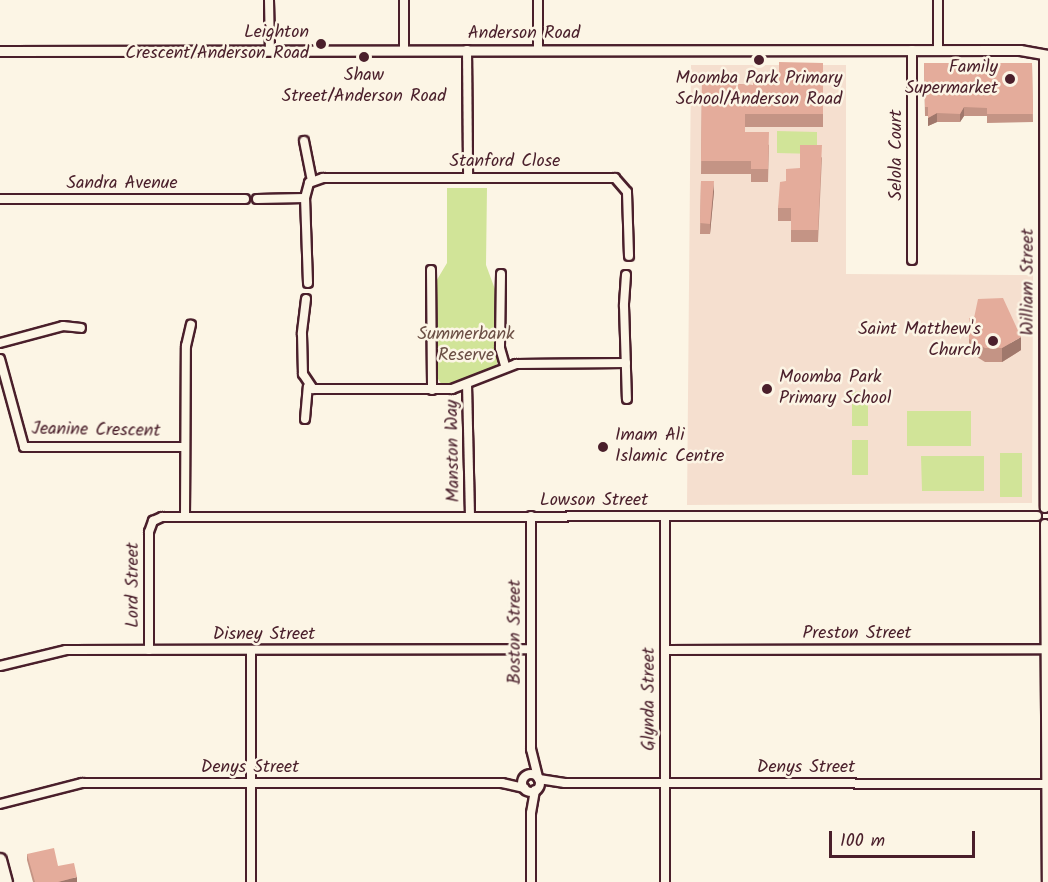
<!DOCTYPE html>
<html>
<head>
<meta charset="utf-8">
<style>
  body { margin:0 }
  #map { position:relative; width:1048px; height:882px; overflow:hidden; background:#fcf5e5; font-family:Kalam,sans-serif }
  div>[style] { position:absolute }
  [style*='--x'] { left:calc(var(--x)*1px); top:calc(var(--y)*1px); width:calc(var(--w)*1px); rotate:calc(var(--a)*1deg) }
  .built>* { inset:0; background:#f5dfcf }
  .green>* { inset:0; background:#d1e498 }
  .roads { filter:drop-shadow(2px 0 #4a1f2b) drop-shadow(-2px 0 #4a1f2b) drop-shadow(0 2px #4a1f2b) drop-shadow(0 -2px #4a1f2b) }
  .minor>* { height:8px; margin:-4px; padding:0 4px; transform-origin:4px; border-radius:4px; background:#fcf5e5 }
  .minor>.ring { margin:-4px; padding:0; box-sizing:content-box; background:none; border:8px solid #fcf5e5; border-radius:50% }
  .tertiary>* { height:9px; margin:-4.5px; padding:0 4.5px; transform-origin:4.5px; border-radius:4.5px; background:#fcf5e5 }
  .trunk>* { height:12px; margin:-6px; padding:0 6px; transform-origin:6px; border-radius:6px; background:#fcf5e5 }
  .wall>* { inset:0; background:#c49485 }
  .shaded-wall>* { inset:0; background:#a0786c }
  .building>* { inset:0; background:#e4ac9b }
  .dots>* { width:16px; height:16px; translate:-50% -50%; box-sizing:border-box; border:3px solid #fcf5e5; border-radius:50% }
  span { translate:-50% -50%; white-space:nowrap; text-align:center; line-height:1.15; -webkit-text-stroke:5px #fcf5e5; paint-order:stroke }
  .poi-label { font-size:18px; color:#4a1f2b }
  .right { translate:-100% -50%; text-align:right }
  .left { translate:0 -50%; text-align:left }
  .street-label { font-size:18px; color:#4a1f2b }
  .park-label { font-size:18px; color:#6c5046 }
  .scale { position:absolute; left:829px; top:831px; width:146px; height:27px; box-sizing:border-box; border:3px solid #4a1f2b; border-top:0; padding-left:8px; font-size:18px; line-height:21px; white-space:nowrap; color:#4a1f2b; -webkit-text-stroke:4px #fcf5e5; paint-order:stroke }
</style>
</head>
<body>
<div id="map">
  <div class="built">
    <div style="clip-path:polygon(691px 65px,846px 65px,846px 274px,1033px 275px,1032px 503px,687px 505px)"></div>
  </div>
  <div class="green">
    <div style="clip-path:polygon(777px 131px,817px 132px,817px 154px,777px 153px)"></div>
    <div style="clip-path:polygon(447px 188px,487px 188px,486px 265px,496px 292px,499px 358px,496px 366px,453px 386px,442px 385px,436px 376px,435px 283px,447px 263px)"></div>
    <div style="clip-path:polygon(868px 391px,868px 426px,852px 426px,852px 392px)"></div>
    <div style="clip-path:polygon(907px 411px,971px 411px,971px 446px,907px 446px)"></div>
    <div style="clip-path:polygon(852px 440px,868px 440px,868px 475px,852px 475px)"></div>
    <div style="clip-path:polygon(1000px 453px,1022px 453px,1022px 497px,1000px 497px)"></div>
    <div style="clip-path:polygon(921px 456px,984px 456px,984px 491px,922px 491px)"></div>
  </div>
  <div class="roads">
    <div class="minor">
      <div style="--x:269;--y:0;--w:51;--a:88.9"></div>
      <div style="--x:404;--y:50;--w:50;--a:-90"></div>
      <div style="--x:467;--y:50;--w:127;--a:89.5"></div>
      <div style="--x:538;--y:51;--w:51;--a:-90"></div>
      <div style="--x:938;--y:51;--w:51;--a:-90"></div>
      <div style="--x:1044;--y:55;--w:453;--a:89.9"></div>
      <div style="--x:304;--y:141;--w:41;--a:78.7"></div>
      <div style="--x:0;--y:199;--w:245;--a:0"></div>
      <div style="--x:257;--y:199;--w:48;--a:-1.2"></div>
      <div style="--x:912;--y:260;--w:210;--a:-90"></div>
      <div style="--x:431;--y:270;--w:120;--a:89.5"></div>
      <div style="--x:501;--y:274;--w:74;--a:90.8"></div>
      <div style="--x:500;--y:348;--w:19;--a:74"></div>
      <div style="--x:626;--y:275;--w:31;--a:94"></div>
      <div style="--x:624;--y:306;--w:93;--a:88.2"></div>
      <div style="--x:308;--y:283;--w:85;--a:-92"></div>
      <div style="--x:305;--y:198;--w:16;--a:-75"></div>
      <div style="--x:309;--y:183;--w:15;--a:-20"></div>
      <div style="--x:323;--y:178;--w:292;--a:0"></div>
      <div style="--x:615;--y:178;--w:18;--a:49"></div>
      <div style="--x:627;--y:192;--w:64;--a:88.2"></div>
      <div style="--x:306;--y:299;--w:35;--a:97"></div>
      <div style="--x:302;--y:334;--w:40;--a:88.6"></div>
      <div style="--x:303;--y:374;--w:18;--a:56"></div>
      <div style="--x:313;--y:389;--w:139;--a:0"></div>
      <div style="--x:452;--y:389;--w:69;--a:-21.3"></div>
      <div style="--x:516;--y:364;--w:110;--a:-0.5"></div>
      <div style="--x:0;--y:343;--w:65;--a:-15.1"></div>
      <div style="--x:63;--y:326;--w:18;--a:6"></div>
      <div style="--x:0;--y:359;--w:91;--a:74.7"></div>
      <div style="--x:24;--y:447;--w:161;--a:0"></div>
      <div style="--x:467;--y:384;--w:132;--a:88.7"></div>
      <div style="--x:305;--y:419;--w:32;--a:-85"></div>
      <div style="--x:185;--y:516;--w:170;--a:-89.7"></div>
      <div style="--x:186;--y:346;--w:22;--a:-77"></div>
      <div style="--x:531;--y:516;--w:233;--a:90"></div>
      <div style="--x:531;--y:749;--w:30;--a:76"></div>
      <div style="--x:665;--y:517;--w:365;--a:90"></div>
      <div style="--x:1045;--y:524;--w:358;--a:89.7"></div>
      <div style="--x:149;--y:650;--w:118;--a:-90"></div>
      <div style="--x:149;--y:532;--w:12;--a:-70"></div>
      <div style="--x:153;--y:521;--w:10;--a:-24"></div>
      <div style="--x:162;--y:517;--w:875;--a:-0.07"></div>
      <div style="--x:251;--y:650;--w:232;--a:90"></div>
      <div style="--x:665;--y:650;--w:383;--a:-0.1"></div>
      <div style="--x:0;--y:666;--w:68;--a:-13.6"></div>
      <div style="--x:66;--y:650;--w:464;--a:-0.1"></div>
      <div class="ring" style="left:522px;top:774px;width:10px;height:10px"></div>
      <div style="--x:539;--y:779;--w:26;--a:9"></div>
      <div style="--x:565;--y:783;--w:483;--a:0.1"></div>
      <div style="--x:0;--y:804;--w:85;--a:-14.4"></div>
      <div style="--x:82;--y:783;--w:420;--a:0"></div>
      <div style="--x:502;--y:783;--w:23;--a:13"></div>
      <div style="--x:531;--y:882;--w:69;--a:-90"></div>
      <div style="--x:531;--y:813;--w:23;--a:-80"></div>
    </div>
    <div class="tertiary">
      <div style="--x:0;--y:51;--w:1020;--a:-0.06"></div>
      <div style="--x:1020;--y:50;--w:28;--a:10"></div>
    </div>
    <div class="trunk">
      <div style="--x:0;--y:860;--w:23;--a:75"></div>
    </div>
  </div>
  <div class="wall">
    <div style="clip-path:polygon(823px 63px,823px 127px,745px 127px,745px 132px,769px 145px,768px 182px,751px 182px,751px 174px,701px 174px,702px 82px,753px 85px,779px 82px)"></div>
    <div style="clip-path:polygon(924px 63px,1032px 63px,1033px 122px,987px 123px,987px 116px,964px 116px,960px 122px,937px 122px,928px 126px,928px 116px,925px 116px)"></div>
    <div style="clip-path:polygon(822px 157px,818px 242px,791px 242px,791px 221px,778px 221px,778px 208px,786px 181px)"></div>
    <div style="clip-path:polygon(701px 181px,714px 191px,710px 234px,700px 234px)"></div>
    <div style="clip-path:polygon(969px 318px,1021px 350px,1002px 362px,985px 362px,969px 352px)"></div>
    <div style="clip-path:polygon(27px 854px,58px 866px,77px 882px,33px 882px,27px 860px)"></div>
  </div>
  <div class="shaded-wall">
    <div style="clip-path:polygon(964px 107px,964px 116px,960px 122px,960px 114px)"></div>
    <div style="clip-path:polygon(937px 113px,937px 122px,928px 126px,928px 118px)"></div>
    <div style="clip-path:polygon(714px 181px,714px 191px,710px 234px,710px 224px)"></div>
    <div style="clip-path:polygon(1021px 337px,1021px 350px,1002px 362px,1002px 348px)"></div>
    <div style="clip-path:polygon(77px 877px,77px 882px,58px 882px)"></div>
  </div>
  <div class="building">
    <div style="clip-path:polygon(779px 62px,823px 63px,823px 114px,745px 114px,745px 132px,769px 132px,768px 169px,751px 169px,751px 161px,701px 161px,702px 82px,753px 85px,753px 82px,779px 82px)"></div>
    <div style="clip-path:polygon(924px 63px,1032px 63px,1033px 114px,987px 114px,987px 108px,964px 107px,960px 114px,937px 113px,928px 118px,928px 107px,925px 107px)"></div>
    <div style="clip-path:polygon(800px 145px,822px 145px,818px 230px,791px 230px,791px 208px,778px 208px,780px 182px,786px 181px,786px 169px,800px 168px)"></div>
    <div style="clip-path:polygon(701px 181px,714px 181px,710px 224px,700px 223px)"></div>
    <div style="clip-path:polygon(1003px 298px,1021px 337px,1002px 348px,985px 348px,969px 339px,969px 318px,974px 318px,978px 299px)"></div>
    <div style="clip-path:polygon(54px 848px,58px 866px,74px 863px,77px 877px,58px 882px,35px 882px,27px 854px)"></div>
  </div>
  <div class="dots">
    <div style="left:321px;top:44px;background:#4a1f2b"></div>
    <div style="left:364px;top:57px;background:#4a1f2b"></div>
    <div style="left:759px;top:60px;background:#4a1f2b"></div>
    <div style="left:1010px;top:79px;background:#4a1f2b"></div>
    <div style="left:993px;top:341px;background:#4a1f2b"></div>
    <div style="left:767px;top:389px;background:#4a1f2b"></div>
    <div style="left:603px;top:447px;background:#4a1f2b"></div>
  </div>
  <div class="poi-label">
    <span class="right" style="left:309px;top:44px">Leighton<br>Crescent/Anderson Road</span>
    <span class="right" style="left:998px;top:79px">Family<br>Supermarket</span>
    <span style="left:364px;top:87px">Shaw<br>Street/Anderson Road</span>
    <span style="left:759px;top:90px">Moomba Park Primary<br>School/Anderson Road</span>
    <span class="right" style="left:981px;top:341px">Saint Matthew's<br>Church</span>
    <span class="left" style="left:779px;top:389px">Moomba Park<br>Primary School</span>
    <span class="left" style="left:615px;top:447px">Imam Ali<br>Islamic Centre</span>
  </div>
  <div class="street-label">
    <span style="left:524px;top:34px">Anderson Road</span>
    <span style="left:897px;top:155px;rotate:-90deg">Selola Court</span>
    <span style="left:505px;top:162px">Stanford Close</span>
    <span style="left:122px;top:184px">Sandra Avenue</span>
    <span style="left:1029px;top:282px;rotate:-90deg">William Street</span>
    <span style="left:96px;top:431px;rotate:1deg">Jeanine Crescent</span>
    <span style="left:454px;top:451px;rotate:-91deg">Manston Way</span>
    <span style="left:594px;top:501px">Lowson Street</span>
    <span style="left:134px;top:585px;rotate:-90deg">Lord Street</span>
    <span style="left:516px;top:632px;rotate:-90deg">Boston Street</span>
    <span style="left:857px;top:634px">Preston Street</span>
    <span style="left:264px;top:635px">Disney Street</span>
    <span style="left:650px;top:699px;rotate:-90deg">Glynda Street</span>
    <span style="left:250px;top:768px">Denys Street</span>
    <span style="left:806px;top:768px">Denys Street</span>
  </div>
  <div class="park-label">
    <span style="left:466px;top:346px">Summerbank<br>Reserve</span>
  </div>
  <div class="scale">100 m</div>
</div>
</body>
</html>
